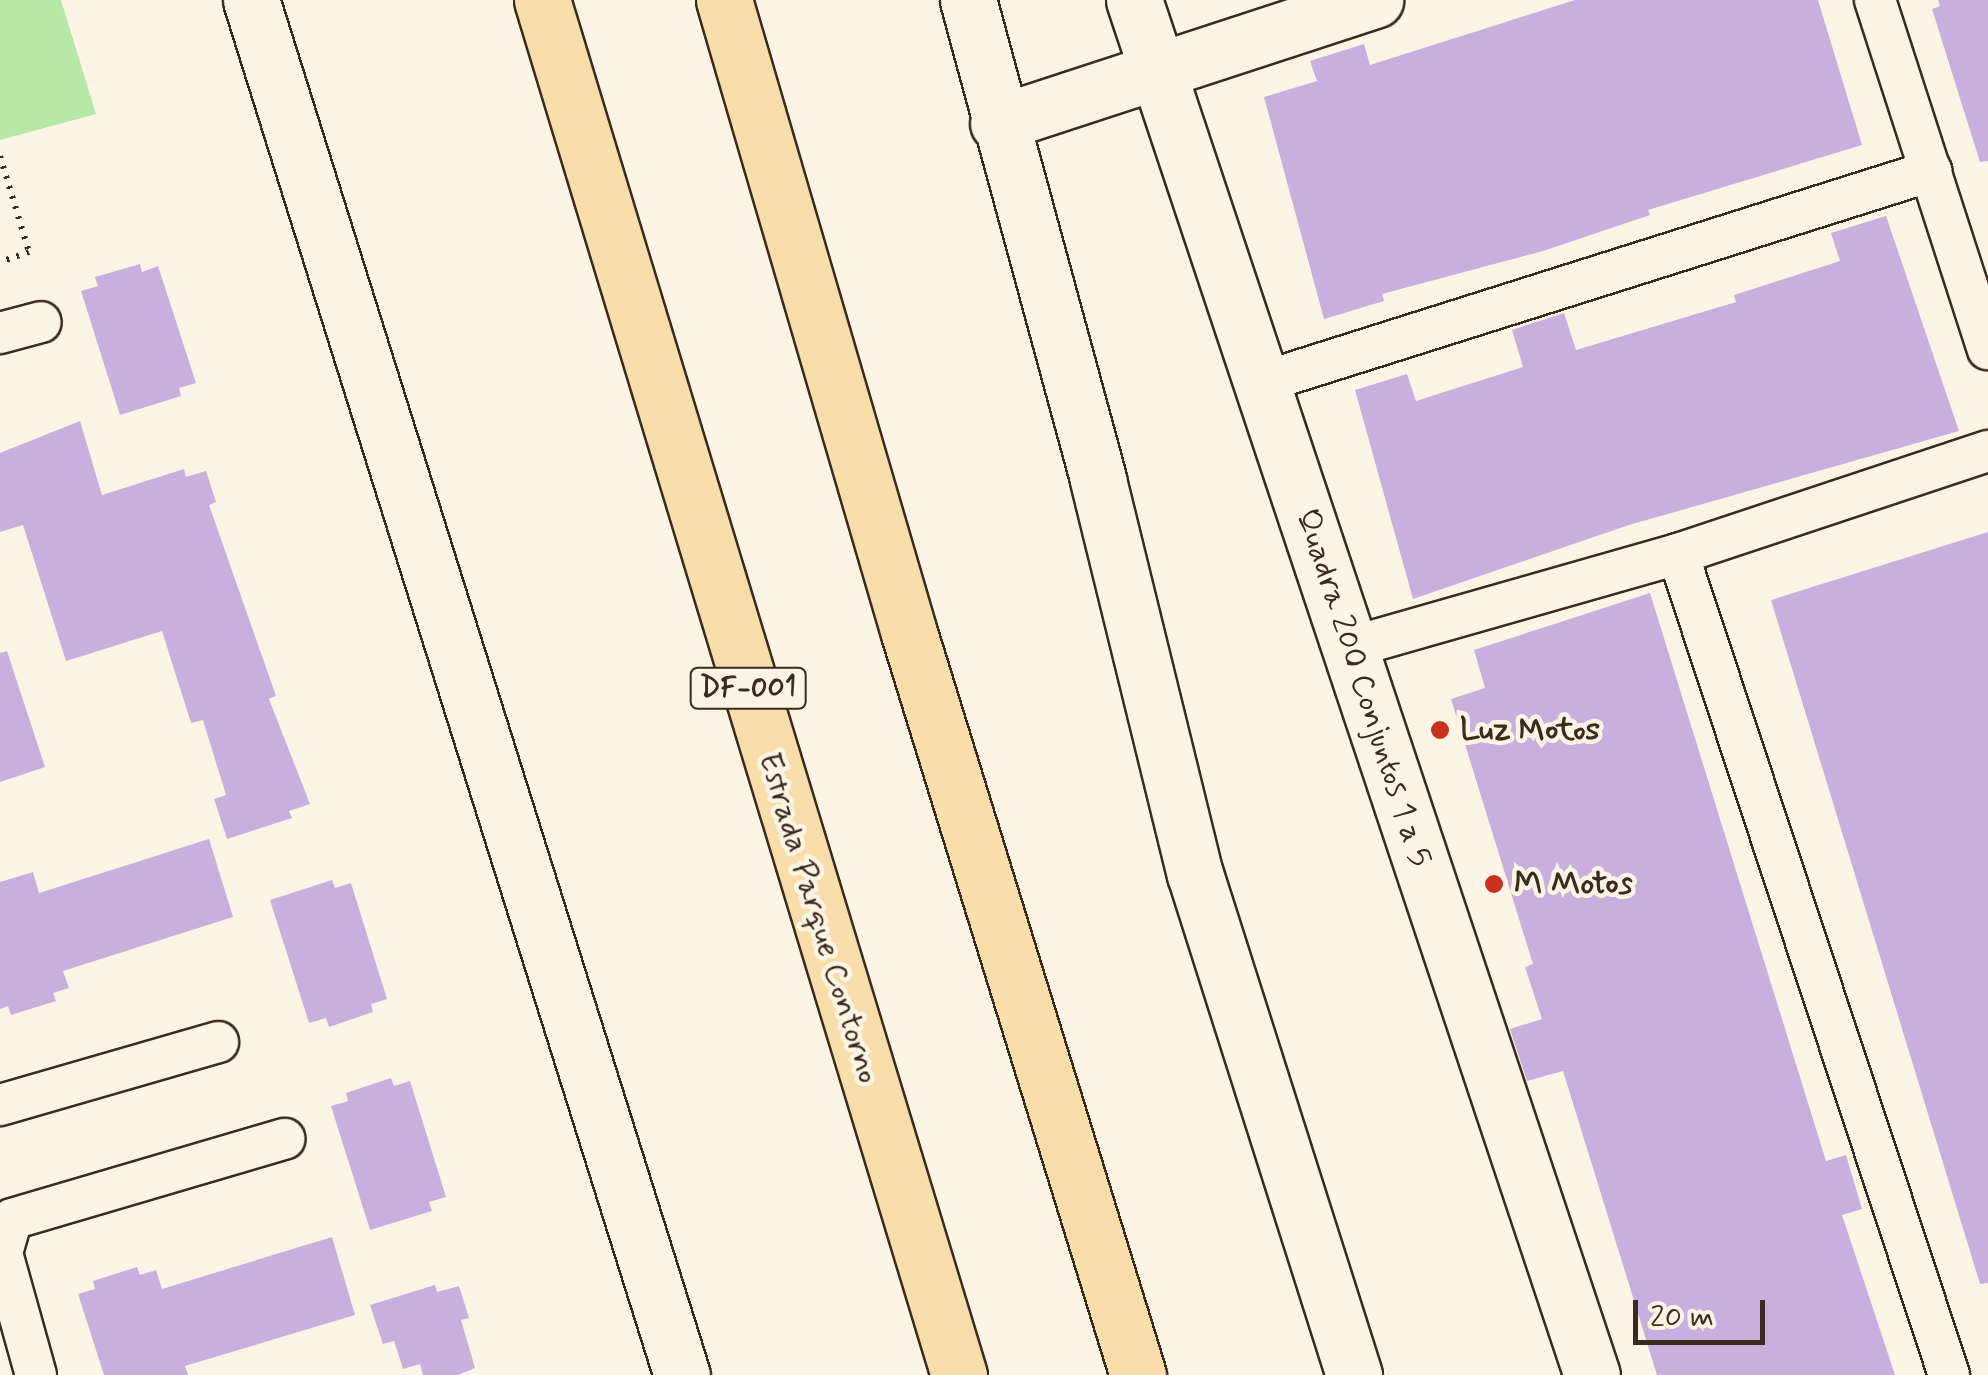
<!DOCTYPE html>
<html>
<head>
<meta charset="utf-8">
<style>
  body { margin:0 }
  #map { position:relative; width:1988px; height:1375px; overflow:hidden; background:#fcf5e5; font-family:Mynerve,sans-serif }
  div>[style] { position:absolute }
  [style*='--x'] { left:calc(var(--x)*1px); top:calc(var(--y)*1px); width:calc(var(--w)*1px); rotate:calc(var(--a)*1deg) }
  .green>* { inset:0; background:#b7e8a7 }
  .building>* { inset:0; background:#c9afdd }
  .path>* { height:6px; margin-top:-3px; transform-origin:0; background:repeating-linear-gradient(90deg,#3b2a1e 0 2.5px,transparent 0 10.5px) }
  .roads { filter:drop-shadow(2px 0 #3b2a1e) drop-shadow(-2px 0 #3b2a1e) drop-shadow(0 2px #3b2a1e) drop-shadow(0 -2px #3b2a1e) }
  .street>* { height:40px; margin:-20px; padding:0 20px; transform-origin:20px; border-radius:20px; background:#fcf5e5 }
  .secondary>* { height:55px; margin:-27.5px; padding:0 27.5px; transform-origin:27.5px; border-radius:27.5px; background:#fcf5e5 }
  .highway>* { height:55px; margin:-27.5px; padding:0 27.5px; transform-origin:27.5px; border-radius:27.5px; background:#f9deab }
  .dots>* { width:28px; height:28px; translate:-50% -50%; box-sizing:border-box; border:5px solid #fcf5e5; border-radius:50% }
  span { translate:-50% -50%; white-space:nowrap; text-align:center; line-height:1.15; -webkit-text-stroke:9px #fcf5e5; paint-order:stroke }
  .shield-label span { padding:2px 8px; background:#fcf5e5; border:2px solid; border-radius:8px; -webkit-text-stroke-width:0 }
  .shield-label { font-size:30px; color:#3b2a1e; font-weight:700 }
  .street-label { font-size:32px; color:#3b2a1e }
  .poi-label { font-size:32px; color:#3b2a1e; font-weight:700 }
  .left { translate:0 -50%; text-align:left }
  .scale { position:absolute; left:1633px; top:1300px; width:132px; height:45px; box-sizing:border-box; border:5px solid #3b2a1e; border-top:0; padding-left:12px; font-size:30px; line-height:35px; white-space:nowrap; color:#3b2a1e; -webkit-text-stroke:8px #fcf5e5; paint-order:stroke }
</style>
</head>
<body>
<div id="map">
  <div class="green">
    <div style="clip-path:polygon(0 0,61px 0,96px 114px,0 140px)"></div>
  </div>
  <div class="building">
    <div style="clip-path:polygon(1575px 0,1818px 0,1862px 145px,1648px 210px,1650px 215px,1543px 251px,1382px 294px,1384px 301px,1324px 319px,1264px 97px,1317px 81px,1310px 61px,1364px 44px,1370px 65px)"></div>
    <div style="clip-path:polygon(1938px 0,1988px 0,1988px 161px,1980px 162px,1932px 9px,1940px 6px)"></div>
    <div style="clip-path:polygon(1886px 216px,1959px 431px,1629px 525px,1413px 599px,1355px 390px,1407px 374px,1416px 401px,1523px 367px,1512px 330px,1564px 313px,1576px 350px,1736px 302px,1734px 295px,1840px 261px,1831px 233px)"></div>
    <div style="clip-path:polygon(140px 264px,142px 272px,158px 266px,196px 383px,179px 388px,181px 396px,120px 415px,81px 291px,98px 286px,95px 277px)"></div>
    <div style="clip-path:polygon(80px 421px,102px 495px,184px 469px,186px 477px,206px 471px,216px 502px,209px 505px,276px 696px,269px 699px,310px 804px,289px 811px,292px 818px,227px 839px,214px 799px,226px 795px,203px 720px,191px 723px,162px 631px,66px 661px,23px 525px,0 532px,0 453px)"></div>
    <div style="clip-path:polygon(1988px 532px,1988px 1283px,1980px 1284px,1771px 600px)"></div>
    <div style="clip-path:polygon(1650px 593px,1826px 1161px,1846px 1155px,1862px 1209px,1842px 1215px,1895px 1375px,1657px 1375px,1563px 1071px,1527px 1081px,1510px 1029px,1542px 1019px,1525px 967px,1533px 964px,1451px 699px,1485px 688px,1474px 650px)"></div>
    <div style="clip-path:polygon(7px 651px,45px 767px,0 782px,0 653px)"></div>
    <div style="clip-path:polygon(209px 839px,233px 917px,63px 971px,69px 988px,53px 993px,56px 1001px,11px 1015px,8px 1006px,0 1009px,0 882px,33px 872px,39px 893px)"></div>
    <div style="clip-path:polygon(332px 880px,335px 888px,351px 883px,387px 999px,371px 1004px,373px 1012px,329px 1027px,326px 1018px,309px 1023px,270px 900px)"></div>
    <div style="clip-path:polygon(391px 1078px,394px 1086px,410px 1081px,446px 1197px,429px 1202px,432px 1211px,370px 1230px,331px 1106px,348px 1101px,346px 1093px)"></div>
    <div style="clip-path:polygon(332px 1237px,355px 1315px,185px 1366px,188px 1375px,104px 1375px,78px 1294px,95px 1289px,93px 1281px,137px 1267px,140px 1275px,156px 1270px,162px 1289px)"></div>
    <div style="clip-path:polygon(435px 1285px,437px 1292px,459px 1286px,469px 1318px,461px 1320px,475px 1368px,458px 1375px,423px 1375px,420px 1364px,403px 1369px,394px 1341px,383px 1344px,370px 1305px)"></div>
  </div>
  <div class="path">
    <div style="--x:0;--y:156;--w:100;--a:73.2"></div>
    <div style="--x:29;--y:252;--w:31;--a:161"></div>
  </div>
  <div class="roads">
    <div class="street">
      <div style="--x:1875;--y:0;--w:367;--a:72.1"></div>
      <div style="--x:0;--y:333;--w:42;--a:-15"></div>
      <div style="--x:1263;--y:382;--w:701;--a:-17.53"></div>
      <div style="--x:1678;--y:554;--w:865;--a:71.73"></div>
      <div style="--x:1348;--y:648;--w:343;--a:-15.9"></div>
      <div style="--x:1678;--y:554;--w:327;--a:-18.4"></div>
      <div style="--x:0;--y:1105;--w:227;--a:-16.1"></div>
      <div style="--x:36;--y:1375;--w:127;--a:-105.6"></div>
      <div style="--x:2;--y:1253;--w:35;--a:-74"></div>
      <div style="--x:12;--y:1219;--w:284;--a:-16.4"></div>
    </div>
    <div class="secondary">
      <div style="--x:251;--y:0;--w:1441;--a:72.6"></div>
      <div style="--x:968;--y:0;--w:497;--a:74.8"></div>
      <div style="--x:1098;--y:480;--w:406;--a:76.2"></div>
      <div style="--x:1195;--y:874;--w:526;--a:72.39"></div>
      <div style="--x:1134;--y:0;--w:1449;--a:71.58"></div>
      <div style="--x:998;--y:123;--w:397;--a:-18.1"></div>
    </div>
    <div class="highway">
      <div style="--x:542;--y:0;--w:1437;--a:73.13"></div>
      <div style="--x:724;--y:0;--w:659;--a:73.71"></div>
      <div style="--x:909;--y:633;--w:777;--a:72.85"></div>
    </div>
  </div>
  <div class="dots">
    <div style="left:1440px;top:730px;background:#c8321e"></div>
    <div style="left:1494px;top:884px;background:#c8321e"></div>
  </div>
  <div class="shield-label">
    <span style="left:748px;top:688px">DF-001</span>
  </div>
  <div class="street-label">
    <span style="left:1363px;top:688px;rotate:72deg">Quadra 200 Conjuntos 1 a 5</span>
    <span style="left:818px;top:918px;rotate:73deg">Estrada Parque Contorno</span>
  </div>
  <div class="poi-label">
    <span class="left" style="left:1460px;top:730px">Luz Motos</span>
    <span class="left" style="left:1514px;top:884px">M Motos</span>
  </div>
  <div class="scale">20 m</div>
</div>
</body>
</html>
